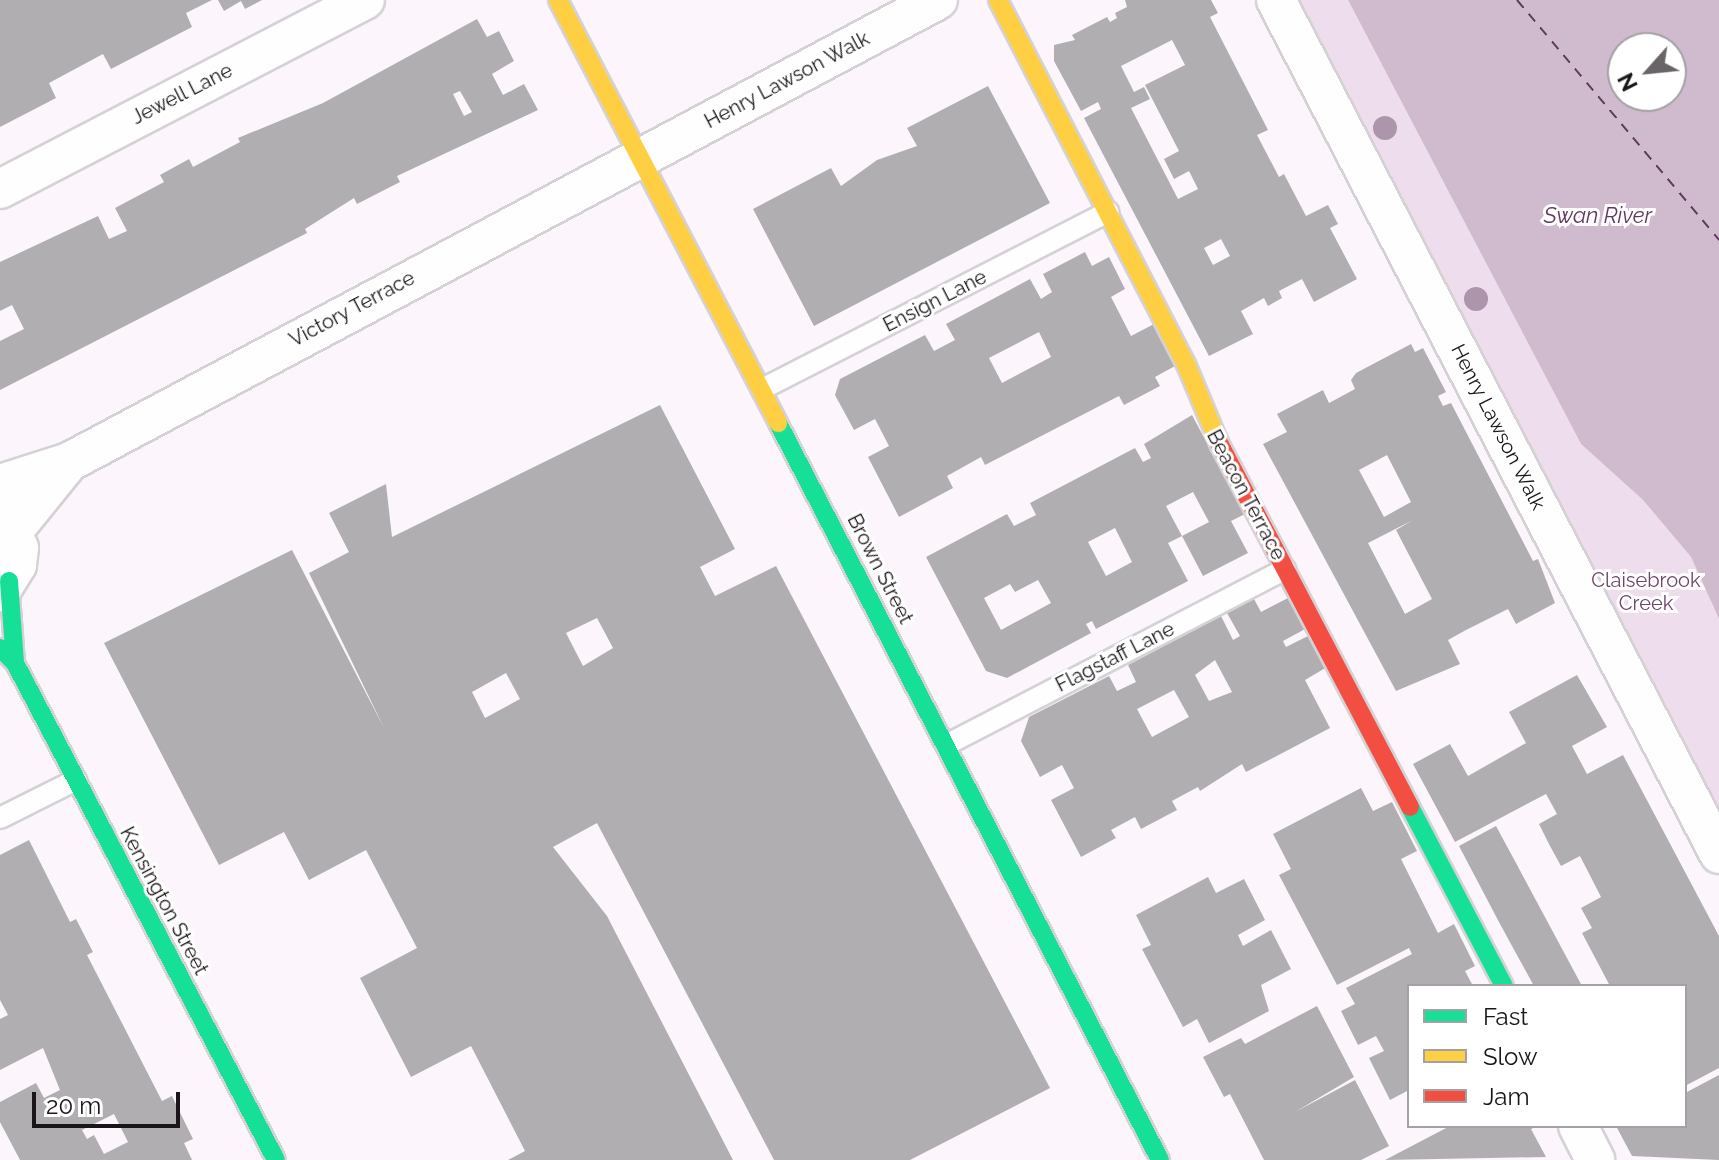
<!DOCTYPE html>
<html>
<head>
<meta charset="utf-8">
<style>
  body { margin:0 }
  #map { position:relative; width:1719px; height:1160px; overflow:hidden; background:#fcf6fc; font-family:Raleway,sans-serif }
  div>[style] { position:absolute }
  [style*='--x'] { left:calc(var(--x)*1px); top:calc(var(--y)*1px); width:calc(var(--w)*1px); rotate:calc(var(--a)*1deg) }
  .green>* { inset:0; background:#eddded }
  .water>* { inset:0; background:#d0bbce }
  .ferry>* { height:2px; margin-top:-1px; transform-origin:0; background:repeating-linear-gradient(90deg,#5f395d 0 10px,transparent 0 18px) }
  .building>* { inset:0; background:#b0aeb0 }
  .roads { filter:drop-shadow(2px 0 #d5d1d5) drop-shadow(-2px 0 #d5d1d5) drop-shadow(0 2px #d5d1d5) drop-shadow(0 -2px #d5d1d5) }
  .lane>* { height:20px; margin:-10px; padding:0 10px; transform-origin:10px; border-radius:10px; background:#fffeff }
  .street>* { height:38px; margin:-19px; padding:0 19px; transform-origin:19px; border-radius:19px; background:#fffeff }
  .fast>* { height:18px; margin:-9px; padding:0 9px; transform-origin:9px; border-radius:9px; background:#16e098 }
  .slow>* { height:18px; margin:-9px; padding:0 9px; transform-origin:9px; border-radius:9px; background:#ffcf43 }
  .jam>* { height:18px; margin:-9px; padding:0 9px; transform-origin:9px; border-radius:9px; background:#f24e42 }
  .trees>* { width:24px; height:24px; margin:-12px; border-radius:50%; background:#ad95ac }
  span { translate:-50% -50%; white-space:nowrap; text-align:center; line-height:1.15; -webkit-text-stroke:6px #fff; paint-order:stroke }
  .street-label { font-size:20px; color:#191518 }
  .park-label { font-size:20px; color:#6c456a }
  .water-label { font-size:22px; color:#5f395d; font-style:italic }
  .legend { position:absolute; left:1407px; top:984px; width:280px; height:144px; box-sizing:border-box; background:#fff; border:2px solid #a3a1a3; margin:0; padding:10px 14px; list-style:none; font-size:24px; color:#191518 }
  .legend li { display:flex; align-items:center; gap:16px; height:40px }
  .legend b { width:40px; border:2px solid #a3a1a3 }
  .north { position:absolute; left:1607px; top:32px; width:80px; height:80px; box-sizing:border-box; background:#fff; border:2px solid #a3a1a3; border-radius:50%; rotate:243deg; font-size:22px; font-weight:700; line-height:32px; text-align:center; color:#191518 }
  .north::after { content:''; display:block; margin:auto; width:28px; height:36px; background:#686468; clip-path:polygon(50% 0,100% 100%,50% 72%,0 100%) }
  .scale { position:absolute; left:32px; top:1092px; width:148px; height:36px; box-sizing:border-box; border:4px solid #191518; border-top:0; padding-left:10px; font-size:24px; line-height:28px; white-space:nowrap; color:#191518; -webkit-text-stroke:6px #fff; paint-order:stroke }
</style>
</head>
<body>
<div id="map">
  <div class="green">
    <div style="clip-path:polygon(1276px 0,1348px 0,1581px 444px,1643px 500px,1691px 557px,1719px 619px,1719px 854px)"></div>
  </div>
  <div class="water">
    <div style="clip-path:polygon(evenodd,1348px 0,1719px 0,1719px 619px,1691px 557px,1643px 500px,1581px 444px,1348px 0,1623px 48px,1671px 48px,1671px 96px,1623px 96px,1623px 48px)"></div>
  </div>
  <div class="ferry">
    <div style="--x:1517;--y:0;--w:314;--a:49.9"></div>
  </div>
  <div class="building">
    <div style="clip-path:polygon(0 0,212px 0,186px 13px,192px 27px,111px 69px,103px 54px,49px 83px,56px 98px,0 127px)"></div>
    <div style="clip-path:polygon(218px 0,262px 0,245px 9px,241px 1px,224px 11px)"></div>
    <div style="clip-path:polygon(evenodd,1125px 0,1211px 0,1218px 13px,1210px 17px,1268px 130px,1257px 135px,1279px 177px,1284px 174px,1306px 216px,1328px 205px,1338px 224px,1330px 228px,1357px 279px,1314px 302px,1302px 279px,1279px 291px,1282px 298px,1268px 306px,1264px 298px,1241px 311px,1253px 334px,1209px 356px,1084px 118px,1101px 109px,1098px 102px,1081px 111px,1054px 61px,1054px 45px,1075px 40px,1072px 35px,1107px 17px,1110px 22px,1117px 18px,1115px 13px,1127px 7px,1125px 0,1172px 40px,1185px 65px,1145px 85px,1179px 151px,1164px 159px,1174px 179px,1189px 171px,1198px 189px,1178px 199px,1131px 108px,1150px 99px,1144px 87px,1134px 92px,1121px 66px,1172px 40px,1125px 0,1221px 239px,1230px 256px,1213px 265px,1204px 248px,1221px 239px)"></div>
    <div style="clip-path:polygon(evenodd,477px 19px,487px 37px,499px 31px,514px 61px,492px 74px,503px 95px,524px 84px,538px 110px,397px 176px,400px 182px,357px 204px,354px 198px,305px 229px,307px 233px,0 390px,0 341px,24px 329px,12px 305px,0 311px,0 262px,98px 216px,109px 239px,127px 231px,115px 208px,164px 182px,160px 175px,189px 159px,193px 167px,240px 142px,238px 138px,323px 103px,477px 19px,460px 91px,472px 112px,464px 116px,453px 94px,460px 91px)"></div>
    <div style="clip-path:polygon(988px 86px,1050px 203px,814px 326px,753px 209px,831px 168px,841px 186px,877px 160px,917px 146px,907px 128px)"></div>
    <div style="clip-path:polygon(evenodd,1085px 252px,1092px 266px,1109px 257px,1125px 289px,1111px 297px,1131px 336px,1154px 324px,1175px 366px,1155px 377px,1160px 386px,1124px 405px,1119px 396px,985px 465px,981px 457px,947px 476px,953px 488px,899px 517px,868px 457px,889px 446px,875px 419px,854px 430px,835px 395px,840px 379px,925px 335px,934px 351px,955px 340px,946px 324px,1030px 279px,1041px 299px,1052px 292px,1043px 274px,1085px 252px,1039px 332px,1051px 357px,1002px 383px,989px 358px,1039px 332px)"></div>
    <div style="clip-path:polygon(evenodd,1411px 344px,1415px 352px,1423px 348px,1446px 392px,1438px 396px,1443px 406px,1451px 403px,1533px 561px,1538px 559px,1555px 603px,1516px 624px,1508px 609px,1466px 630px,1448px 640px,1460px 664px,1396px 691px,1263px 444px,1287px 432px,1277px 414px,1323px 390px,1329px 403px,1355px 389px,1351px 380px,1356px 373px,1411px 344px,1387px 455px,1411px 502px,1384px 517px,1359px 470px,1387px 455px,1411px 344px,1413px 520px,1396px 530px,1432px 599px,1405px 614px,1368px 543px,1413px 520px)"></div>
    <div style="clip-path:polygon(evenodd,660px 405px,735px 549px,700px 567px,715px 596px,776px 566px,1050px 1088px,910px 1160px,774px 1160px,597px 823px,553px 847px,607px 916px,733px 1160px,508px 1160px,525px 1151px,471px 1046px,411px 1077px,360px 978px,417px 948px,366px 850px,309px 880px,284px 832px,219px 865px,104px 643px,292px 550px,384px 728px,309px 573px,349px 552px,329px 513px,386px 484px,392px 537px,660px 405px,597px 618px,613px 648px,583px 666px,566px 633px,597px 618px,660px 405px,506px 673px,520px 699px,485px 718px,472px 692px,506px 673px)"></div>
    <div style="clip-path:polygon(evenodd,1192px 415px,1245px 514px,1231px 521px,1248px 553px,1203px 576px,1182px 536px,1209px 522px,1193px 492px,1166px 506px,1182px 536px,1168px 543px,1188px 581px,1096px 629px,1092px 621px,1086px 624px,1091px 633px,1007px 678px,986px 671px,926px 557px,1007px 514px,1014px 526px,1036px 515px,1030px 503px,1135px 448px,1143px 462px,1151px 458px,1144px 444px,1192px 415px,1115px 528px,1132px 562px,1106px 576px,1088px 542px,1115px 528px,1192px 415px,1038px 580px,1051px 603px,1001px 630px,984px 598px,1010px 584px,1015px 592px,1038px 580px)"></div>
    <div style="clip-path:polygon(evenodd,1290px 597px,1307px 628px,1283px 641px,1286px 647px,1310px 635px,1327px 667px,1305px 680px,1330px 728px,1246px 772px,1242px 764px,1200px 791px,1198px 787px,1183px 795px,1172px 801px,1177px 810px,1141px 829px,1135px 817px,1111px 830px,1116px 838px,1081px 857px,1051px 800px,1074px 788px,1062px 765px,1040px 777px,1021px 741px,1029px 717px,1109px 676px,1117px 691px,1136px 682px,1128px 665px,1221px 616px,1233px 640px,1240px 636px,1227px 613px,1254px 599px,1261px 612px,1290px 597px,1215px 660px,1232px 692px,1209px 701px,1195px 675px,1215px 660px,1290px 597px,1174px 690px,1189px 717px,1152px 737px,1137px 709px,1174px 690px)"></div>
    <div style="clip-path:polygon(1577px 675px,1607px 727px,1572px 746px,1587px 774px,1623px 755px,1719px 936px,1719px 1068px,1685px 1086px,1685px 986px,1610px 986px,1582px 933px,1592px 928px,1581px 908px,1601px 897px,1580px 856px,1561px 866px,1550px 846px,1539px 824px,1557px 814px,1546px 794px,1455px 842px,1413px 764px,1450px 744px,1468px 776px,1526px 743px,1509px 712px)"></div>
    <div style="clip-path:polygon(1361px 788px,1373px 811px,1392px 802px,1417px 851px,1401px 859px,1438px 933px,1454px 924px,1475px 966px,1465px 971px,1473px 986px,1409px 986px,1409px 1090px,1390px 1100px,1369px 1058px,1384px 1051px,1376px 1036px,1358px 1045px,1341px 1011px,1355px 1004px,1346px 988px,1412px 954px,1409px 948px,1337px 985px,1279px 875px,1291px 869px,1273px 834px)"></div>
    <div style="clip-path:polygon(1496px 826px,1516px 863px,1582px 986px,1534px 986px,1500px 924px,1459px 846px)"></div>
    <div style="clip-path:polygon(evenodd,29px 840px,70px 922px,76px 919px,93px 952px,87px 955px,162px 1101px,172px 1096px,193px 1139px,184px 1143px,192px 1160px,20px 1160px,0 1122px,0 1102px,36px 1083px,44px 1098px,60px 1090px,43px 1048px,0 1070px,0 1019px,8px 1015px,0 1000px,0 855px,29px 840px,114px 1114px,128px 1142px,104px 1154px,94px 1135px,87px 1139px,82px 1130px,114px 1114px)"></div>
    <div style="clip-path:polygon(1208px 877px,1216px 893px,1244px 879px,1265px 920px,1238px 935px,1243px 946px,1271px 930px,1291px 969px,1261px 985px,1269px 1011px,1209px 1043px,1197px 1019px,1183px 1027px,1142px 949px,1151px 945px,1136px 915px)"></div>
    <div style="clip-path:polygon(1317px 1006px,1354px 1077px,1295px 1112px,1355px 1080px,1389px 1146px,1361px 1160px,1264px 1160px,1230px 1094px,1224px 1097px,1203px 1057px,1241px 1038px,1245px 1044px)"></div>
    <div style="clip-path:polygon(1719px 1075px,1719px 1160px,1632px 1156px,1616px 1126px,1685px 1126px,1685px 1093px)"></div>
    <div style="clip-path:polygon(1450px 1126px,1538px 1126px,1531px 1129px,1546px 1157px,1385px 1160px)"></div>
  </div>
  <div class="roads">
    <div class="lane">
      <div style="--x:762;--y:389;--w:389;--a:-27.1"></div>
      <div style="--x:946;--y:745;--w:382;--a:-27.4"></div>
      <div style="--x:0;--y:818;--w:85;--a:-26.6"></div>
    </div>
    <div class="street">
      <div style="--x:1276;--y:0;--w:962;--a:62.58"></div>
      <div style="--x:0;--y:189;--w:411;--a:-27.4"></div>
      <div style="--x:0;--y:484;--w:72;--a:-17.7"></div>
      <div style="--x:69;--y:462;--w:984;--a:-28"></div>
      <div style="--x:0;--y:509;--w:43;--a:64"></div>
      <div style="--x:19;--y:548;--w:17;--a:97"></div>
      <div style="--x:17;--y:565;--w:32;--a:122"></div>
      <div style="--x:14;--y:530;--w:87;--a:-51"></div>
      <div style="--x:1578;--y:1126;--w:38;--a:63"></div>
    </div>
    <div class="fast">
      <div style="--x:778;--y:423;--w:830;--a:62.6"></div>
      <div style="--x:9;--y:581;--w:82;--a:85.8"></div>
      <div style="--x:0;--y:648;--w:21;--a:45"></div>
      <div style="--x:15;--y:663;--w:561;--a:62.29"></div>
      <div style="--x:1410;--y:807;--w:202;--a:62.3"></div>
    </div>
    <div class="slow">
      <div style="--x:558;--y:0;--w:477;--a:62.5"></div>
      <div style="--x:998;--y:0;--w:410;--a:62.7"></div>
      <div style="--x:1186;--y:364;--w:86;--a:67.3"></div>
    </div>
    <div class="jam">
      <div style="--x:1219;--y:443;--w:411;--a:62.3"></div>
    </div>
  </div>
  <div class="trees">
    <div style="left:1385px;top:128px"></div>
    <div style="left:1476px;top:299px"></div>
  </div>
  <div class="street-label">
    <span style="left:787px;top:80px;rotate:-28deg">Henry Lawson Walk</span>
    <span style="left:182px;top:94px;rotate:-27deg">Jewell Lane</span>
    <span style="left:935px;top:301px;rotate:-27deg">Ensign Lane</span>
    <span style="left:352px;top:309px;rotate:-28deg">Victory Terrace</span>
    <span style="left:1498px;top:427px;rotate:63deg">Henry Lawson Walk</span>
    <span style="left:1246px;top:495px;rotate:62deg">Beacon Terrace</span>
    <span style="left:880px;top:569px;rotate:63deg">Brown Street</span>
    <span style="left:1115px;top:657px;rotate:-27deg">Flagstaff Lane</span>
    <span style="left:164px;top:901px;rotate:62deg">Kensington Street</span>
  </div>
  <div class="park-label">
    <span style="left:1646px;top:592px">Claisebrook<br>Creek</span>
  </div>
  <div class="water-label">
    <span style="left:1598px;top:216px">Swan River</span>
  </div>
  <ul class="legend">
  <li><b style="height:10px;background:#16e098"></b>Fast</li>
  <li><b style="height:10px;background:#ffcf43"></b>Slow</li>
  <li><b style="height:10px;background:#f24e42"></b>Jam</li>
  </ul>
  <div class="north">N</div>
  <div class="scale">20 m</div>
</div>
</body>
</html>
